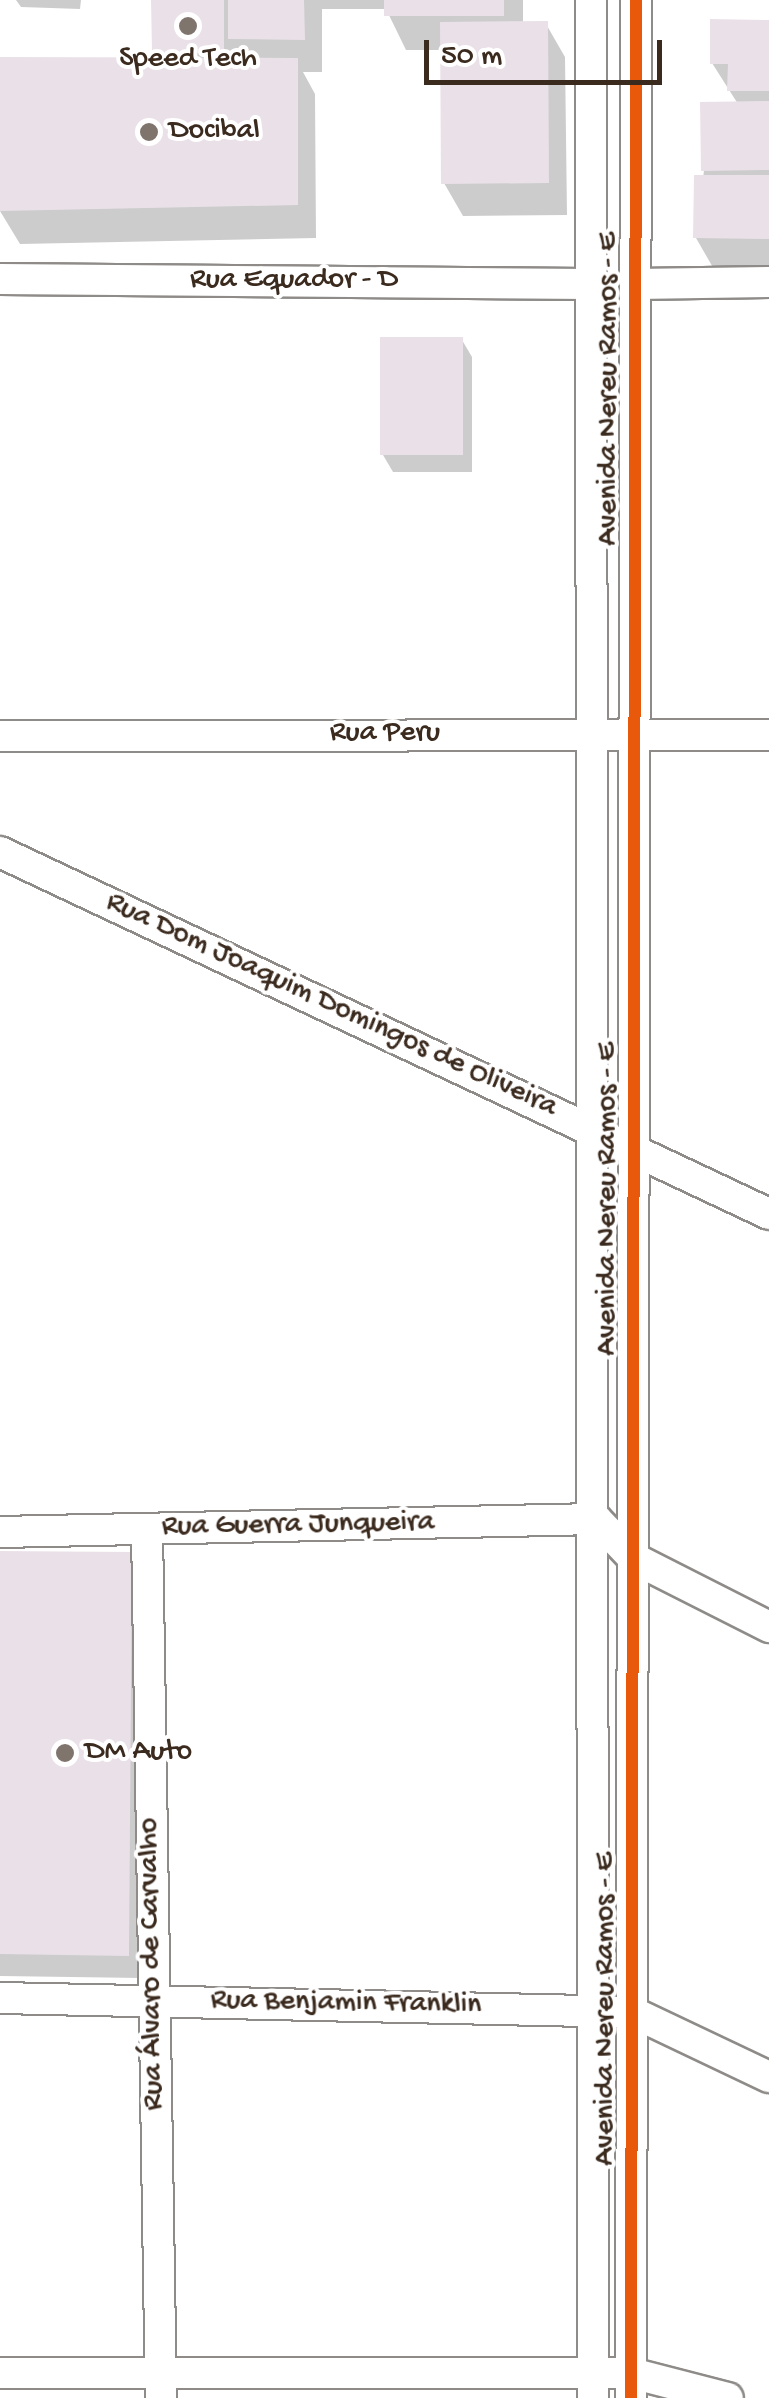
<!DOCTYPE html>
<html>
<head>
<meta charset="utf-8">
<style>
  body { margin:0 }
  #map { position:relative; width:769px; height:2398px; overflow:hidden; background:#fff; font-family:"Gochi Hand",sans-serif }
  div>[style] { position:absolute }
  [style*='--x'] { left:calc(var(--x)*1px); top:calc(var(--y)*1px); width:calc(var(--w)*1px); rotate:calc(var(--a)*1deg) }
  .shadow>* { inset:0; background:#0003 }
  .building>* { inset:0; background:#eae1e8 }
  .roads { filter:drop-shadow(2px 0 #8e8b88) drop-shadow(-2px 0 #8e8b88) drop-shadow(0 2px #8e8b88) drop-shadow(0 -2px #8e8b88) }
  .minor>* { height:30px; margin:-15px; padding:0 15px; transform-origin:15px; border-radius:15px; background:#fff }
  .cycleway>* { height:12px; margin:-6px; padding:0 6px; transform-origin:6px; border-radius:6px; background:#e8590c }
  .dots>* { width:28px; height:28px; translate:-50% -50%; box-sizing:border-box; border:5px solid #fff; border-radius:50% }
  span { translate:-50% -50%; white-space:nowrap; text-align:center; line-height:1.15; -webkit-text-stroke:8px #fff; paint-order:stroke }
  .poi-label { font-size:30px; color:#3b2a1e }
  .left { translate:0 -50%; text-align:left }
  .street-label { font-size:30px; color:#3b2a1e }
  .scale { position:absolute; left:424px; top:40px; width:238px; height:45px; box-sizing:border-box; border:5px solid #3b2a1e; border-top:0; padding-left:12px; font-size:30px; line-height:35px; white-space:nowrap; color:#3b2a1e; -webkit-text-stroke:8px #fff; paint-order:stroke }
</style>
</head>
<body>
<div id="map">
  <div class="shadow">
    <div style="clip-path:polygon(16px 0,81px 0,80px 9px,21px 7px)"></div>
    <div style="clip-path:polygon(154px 0,523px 0,523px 24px,546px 24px,565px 57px,567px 215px,463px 216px,444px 183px,443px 50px,406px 50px,386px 9px,322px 9px,322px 72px,303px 72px,315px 94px,316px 238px,20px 244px,0 211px,159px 60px)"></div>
    <div style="clip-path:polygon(769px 23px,769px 271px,715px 271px,696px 238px,704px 170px,738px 104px,712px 63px)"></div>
    <div style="clip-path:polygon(462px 340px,472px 357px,472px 472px,393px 472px,383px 455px)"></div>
    <div style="clip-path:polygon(0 1553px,130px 1555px,143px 1577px,141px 1978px,0 1976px)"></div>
  </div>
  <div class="building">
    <div style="clip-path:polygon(151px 0,224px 0,224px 53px,152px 52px)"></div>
    <div style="clip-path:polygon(228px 0,304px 0,305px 40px,228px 39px)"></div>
    <div style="clip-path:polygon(384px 0,504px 0,504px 16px,384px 16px)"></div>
    <div style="clip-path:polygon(710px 19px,769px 20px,769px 91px,727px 91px,728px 64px,710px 64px)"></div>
    <div style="clip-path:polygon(548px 21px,549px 183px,441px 184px,440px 22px)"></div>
    <div style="clip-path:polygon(0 57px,298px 58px,298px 205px,0 211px)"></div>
    <div style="clip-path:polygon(769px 101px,769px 170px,701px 171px,700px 102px)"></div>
    <div style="clip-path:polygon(694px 175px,769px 175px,769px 239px,693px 238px)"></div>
    <div style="clip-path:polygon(380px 337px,463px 337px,463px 455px,380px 455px)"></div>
    <div style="clip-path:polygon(0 1551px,132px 1552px,129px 1956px,0 1954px)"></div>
  </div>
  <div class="roads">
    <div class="minor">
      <div style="--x:591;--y:0;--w:2398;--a:89.95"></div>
      <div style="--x:0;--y:279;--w:587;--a:0.49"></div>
      <div style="--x:636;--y:284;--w:133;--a:-0.9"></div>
      <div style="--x:0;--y:736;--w:769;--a:-0.07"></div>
      <div style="--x:0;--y:852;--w:850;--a:25.21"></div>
      <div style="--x:147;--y:1529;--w:869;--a:89.08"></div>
      <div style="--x:0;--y:1532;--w:596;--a:-1.25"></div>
      <div style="--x:596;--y:1519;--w:54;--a:46.5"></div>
      <div style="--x:633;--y:1558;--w:153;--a:26.9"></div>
      <div style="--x:0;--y:1998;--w:632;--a:1.27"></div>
      <div style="--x:632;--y:2012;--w:152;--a:25.4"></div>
      <div style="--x:0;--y:2373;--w:631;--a:0"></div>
      <div style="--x:631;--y:2373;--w:100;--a:14.5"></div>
      <div style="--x:631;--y:2398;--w:2398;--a:-89.88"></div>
    </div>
  </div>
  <div class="cycleway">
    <div style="--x:631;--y:2398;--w:2398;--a:-89.88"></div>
  </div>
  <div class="dots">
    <div style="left:188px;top:26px;background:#80756d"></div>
    <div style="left:149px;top:132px;background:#80756d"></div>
    <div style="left:65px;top:1753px;background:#80756d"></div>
  </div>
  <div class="poi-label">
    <span style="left:188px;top:60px">Speed Tech</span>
    <span class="left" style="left:169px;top:132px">Docibal</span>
    <span class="left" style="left:85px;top:1753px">DM Auto</span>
  </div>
  <div class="street-label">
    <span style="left:294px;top:281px">Rua Equador - D</span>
    <span style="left:610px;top:389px;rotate:-90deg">Avenida Nereu Ramos - E</span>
    <span style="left:385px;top:734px">Rua Peru</span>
    <span style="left:331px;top:1006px;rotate:25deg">Rua Dom Joaquim Domingos de Oliveira</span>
    <span style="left:609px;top:1199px;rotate:-90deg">Avenida Nereu Ramos - E</span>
    <span style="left:298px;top:1526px;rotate:-1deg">Rua Guerra Junqueira</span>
    <span style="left:153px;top:1964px;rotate:-91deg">Rua Álvaro de Carvalho</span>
    <span style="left:346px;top:2004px;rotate:1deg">Rua Benjamin Franklin</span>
    <span style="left:607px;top:2009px;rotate:-90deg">Avenida Nereu Ramos - E</span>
  </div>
  <div class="scale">50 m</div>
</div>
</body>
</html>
